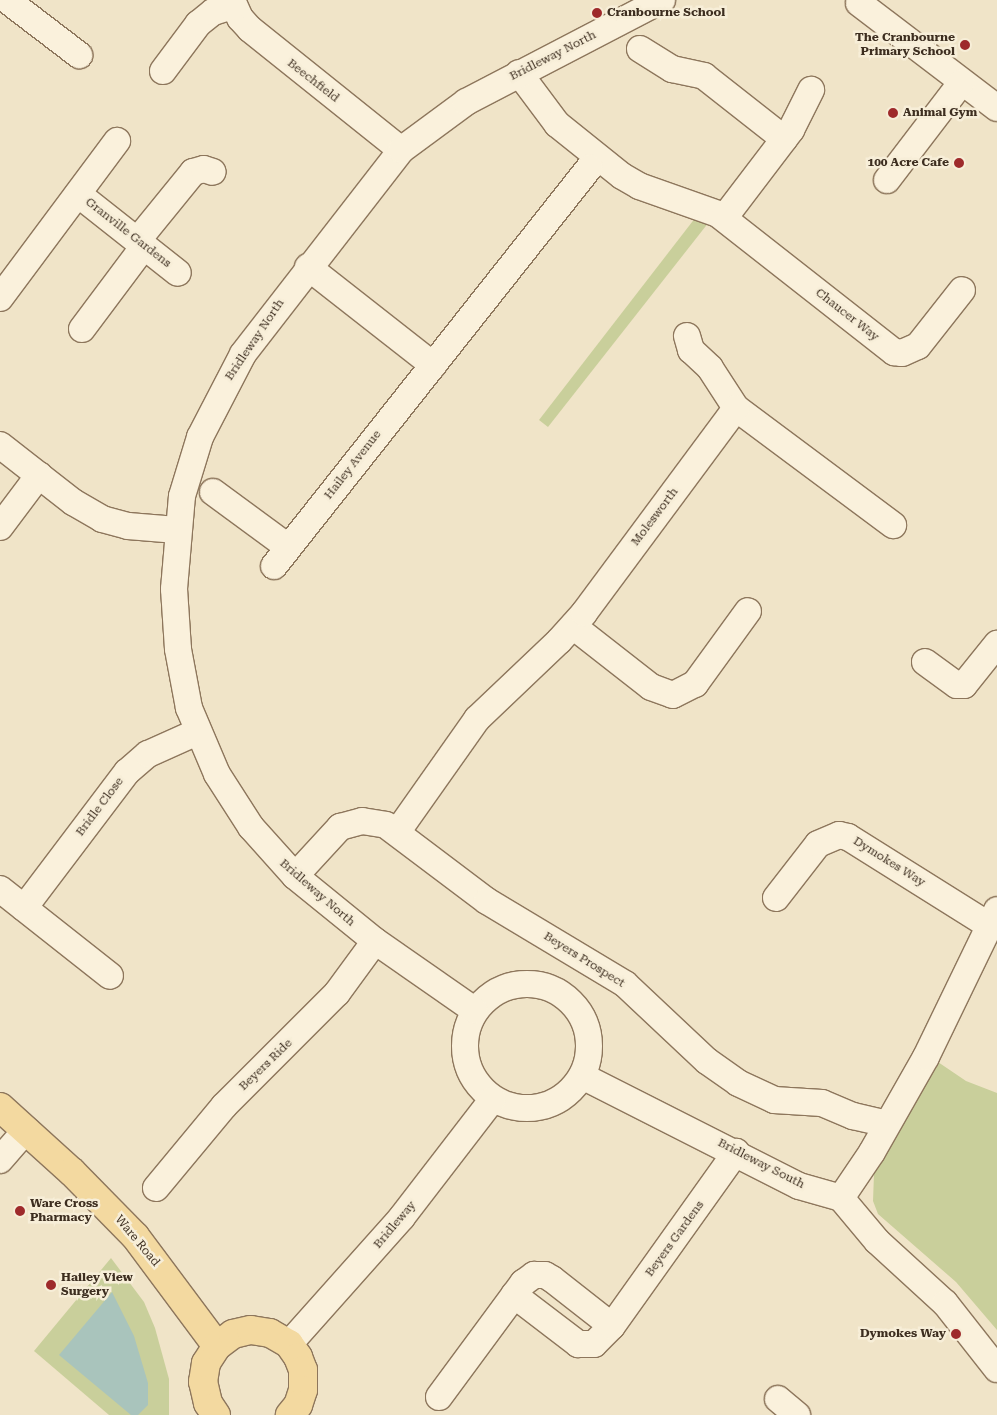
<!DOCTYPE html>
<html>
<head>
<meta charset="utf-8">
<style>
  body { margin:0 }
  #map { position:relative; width:997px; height:1415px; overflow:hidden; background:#f0e4c8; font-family:"Roboto Serif",serif }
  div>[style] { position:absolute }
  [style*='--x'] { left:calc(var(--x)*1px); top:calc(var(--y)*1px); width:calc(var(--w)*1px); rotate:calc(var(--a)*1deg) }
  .green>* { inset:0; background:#c9cf9b }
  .water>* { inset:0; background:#a9c4bc }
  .roads { filter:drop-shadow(1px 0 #8d765c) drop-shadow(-1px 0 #8d765c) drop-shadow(0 1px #8d765c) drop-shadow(0 -1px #8d765c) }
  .minor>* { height:26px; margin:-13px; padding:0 13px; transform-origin:13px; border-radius:13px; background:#faf1dc }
  .minor>.ring { margin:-13px; padding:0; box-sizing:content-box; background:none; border:26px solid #faf1dc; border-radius:50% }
  .major>* { height:28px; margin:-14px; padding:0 14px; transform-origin:14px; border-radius:14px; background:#f3d9a0 }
  .dots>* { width:14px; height:14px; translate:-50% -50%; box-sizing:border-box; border:2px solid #f7eed8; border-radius:50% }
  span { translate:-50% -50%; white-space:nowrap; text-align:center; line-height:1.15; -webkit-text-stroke:5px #f7eed8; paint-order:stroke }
  .poi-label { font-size:12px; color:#3d2e20; font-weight:700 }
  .left { translate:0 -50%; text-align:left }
  .right { translate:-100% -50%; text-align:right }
  .street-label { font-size:12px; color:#3d2e20 }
</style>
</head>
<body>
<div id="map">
  <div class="green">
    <div style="clip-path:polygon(699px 213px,709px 222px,548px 427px,539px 420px)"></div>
    <div style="clip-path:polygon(935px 1060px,966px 1081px,997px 1093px,997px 1330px,956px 1282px,878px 1214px,873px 1201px,874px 1174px)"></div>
    <div style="clip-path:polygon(111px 1258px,144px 1302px,155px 1328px,169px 1379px,169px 1415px,109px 1415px,34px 1351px)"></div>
  </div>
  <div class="water">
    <div style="clip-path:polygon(112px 1292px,134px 1336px,148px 1383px,148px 1405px,138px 1415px,131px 1415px,59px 1355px)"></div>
  </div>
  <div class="roads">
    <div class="minor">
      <div style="--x:7;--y:0;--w:91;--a:37.4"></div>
      <div style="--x:232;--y:0;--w:20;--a:66"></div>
      <div style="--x:240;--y:18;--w:15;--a:48"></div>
      <div style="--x:250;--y:29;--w:193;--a:38.7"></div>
      <div style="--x:859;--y:3;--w:173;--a:37.3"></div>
      <div style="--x:640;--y:49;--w:38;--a:32"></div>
      <div style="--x:672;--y:69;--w:33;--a:12"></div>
      <div style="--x:704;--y:76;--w:102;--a:38.2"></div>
      <div style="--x:163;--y:71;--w:59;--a:-53.3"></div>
      <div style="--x:198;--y:24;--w:19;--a:-39"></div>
      <div style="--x:213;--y:12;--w:21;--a:-17"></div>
      <div style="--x:519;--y:73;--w:64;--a:53.3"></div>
      <div style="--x:557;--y:124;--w:83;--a:38.7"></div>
      <div style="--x:622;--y:176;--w:20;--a:30"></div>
      <div style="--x:639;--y:186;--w:84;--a:19.5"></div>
      <div style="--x:718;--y:214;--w:224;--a:38.1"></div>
      <div style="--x:894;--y:352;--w:8;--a:7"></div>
      <div style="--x:902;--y:353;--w:17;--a:-24"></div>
      <div style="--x:918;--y:346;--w:71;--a:-51.8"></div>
      <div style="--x:887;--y:180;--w:123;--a:-52.6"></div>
      <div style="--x:78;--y:194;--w:127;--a:38.3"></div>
      <div style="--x:724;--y:218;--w:111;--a:-52.7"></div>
      <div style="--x:791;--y:130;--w:45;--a:-63.4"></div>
      <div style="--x:137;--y:241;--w:89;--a:-50.9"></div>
      <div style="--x:193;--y:172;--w:11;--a:-15"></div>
      <div style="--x:204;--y:169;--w:9;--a:18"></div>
      <div style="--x:308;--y:267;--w:159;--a:38.1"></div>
      <div style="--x:0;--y:298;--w:196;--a:-53.3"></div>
      <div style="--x:82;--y:329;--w:104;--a:-53.2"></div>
      <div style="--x:687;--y:336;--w:15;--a:74"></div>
      <div style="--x:691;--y:350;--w:26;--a:43"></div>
      <div style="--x:710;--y:368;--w:48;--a:57"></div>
      <div style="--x:736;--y:408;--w:196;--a:36.7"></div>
      <div style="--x:0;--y:445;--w:93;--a:38"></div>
      <div style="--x:73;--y:502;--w:34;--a:30"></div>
      <div style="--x:102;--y:519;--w:27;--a:15"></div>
      <div style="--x:128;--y:526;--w:49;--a:4.7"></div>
      <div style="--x:213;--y:492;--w:93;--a:36.3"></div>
      <div style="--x:0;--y:527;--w:65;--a:-53.1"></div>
      <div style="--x:274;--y:566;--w:508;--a:-51.64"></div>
      <div style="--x:573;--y:626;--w:99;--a:38"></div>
      <div style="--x:651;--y:687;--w:23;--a:20"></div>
      <div style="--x:673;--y:695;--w:25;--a:-27"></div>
      <div style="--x:695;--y:684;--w:90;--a:-54"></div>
      <div style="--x:925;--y:662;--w:39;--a:36"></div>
      <div style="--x:957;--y:685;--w:7;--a:0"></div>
      <div style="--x:964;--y:685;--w:53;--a:-51.2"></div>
      <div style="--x:398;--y:831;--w:137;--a:-54.8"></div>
      <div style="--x:477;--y:719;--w:113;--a:-43.6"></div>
      <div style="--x:559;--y:641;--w:38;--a:-48"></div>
      <div style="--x:584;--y:613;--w:255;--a:-53.4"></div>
      <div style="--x:295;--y:876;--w:67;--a:-47.4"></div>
      <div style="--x:340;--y:827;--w:23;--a:-15"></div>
      <div style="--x:362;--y:821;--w:24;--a:9"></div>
      <div style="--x:386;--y:825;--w:126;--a:37"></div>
      <div style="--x:487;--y:901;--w:161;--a:31"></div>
      <div style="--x:625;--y:984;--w:112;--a:43.2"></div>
      <div style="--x:707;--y:1061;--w:38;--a:35"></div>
      <div style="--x:738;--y:1083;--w:40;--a:25"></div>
      <div style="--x:774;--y:1100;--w:48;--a:3.6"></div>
      <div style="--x:822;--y:1103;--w:34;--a:23"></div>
      <div style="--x:853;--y:1116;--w:35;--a:13"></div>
      <div style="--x:0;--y:889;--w:140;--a:38.3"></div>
      <div style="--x:776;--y:898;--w:68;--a:-52.1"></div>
      <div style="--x:818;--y:844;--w:23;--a:-23"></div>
      <div style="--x:839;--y:835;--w:9;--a:13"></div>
      <div style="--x:848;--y:837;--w:168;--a:32.1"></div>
      <div style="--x:24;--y:908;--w:171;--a:-52.9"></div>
      <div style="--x:127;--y:772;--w:28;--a:-41"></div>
      <div style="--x:148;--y:754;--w:54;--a:-24.2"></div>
      <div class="ring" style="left:465px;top:984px;width:98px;height:98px"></div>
      <div style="--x:474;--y:1010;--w:121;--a:-145.1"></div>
      <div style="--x:375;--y:941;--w:103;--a:-140.9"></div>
      <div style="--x:295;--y:876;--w:66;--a:-131.9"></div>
      <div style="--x:251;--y:827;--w:63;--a:-122.7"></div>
      <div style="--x:217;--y:774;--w:72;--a:-113"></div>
      <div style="--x:189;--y:708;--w:60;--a:-100.6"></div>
      <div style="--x:178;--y:649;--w:60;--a:-93.8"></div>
      <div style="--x:174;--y:589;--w:93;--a:-85.1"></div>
      <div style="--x:182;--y:496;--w:62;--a:-73"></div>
      <div style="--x:200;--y:437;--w:93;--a:-62.6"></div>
      <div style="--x:243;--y:354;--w:258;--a:-52.2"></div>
      <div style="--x:401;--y:150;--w:81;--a:-36.4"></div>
      <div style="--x:466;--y:102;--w:221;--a:-27.5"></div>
      <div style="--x:582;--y:1076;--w:243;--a:26.9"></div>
      <div style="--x:799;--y:1186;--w:44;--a:15.9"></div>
      <div style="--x:841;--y:1198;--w:56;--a:50.1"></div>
      <div style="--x:877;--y:1241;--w:92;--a:42.4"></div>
      <div style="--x:945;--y:1303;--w:84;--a:51.8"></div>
      <div style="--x:0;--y:1160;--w:40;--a:-49"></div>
      <div style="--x:156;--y:1188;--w:107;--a:-50.3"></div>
      <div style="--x:224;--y:1106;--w:160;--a:-45"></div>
      <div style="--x:337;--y:993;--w:64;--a:-53.8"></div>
      <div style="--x:841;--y:1198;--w:55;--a:-56"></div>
      <div style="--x:872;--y:1152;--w:109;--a:-60.4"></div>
      <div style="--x:926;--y:1057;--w:163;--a:-64.2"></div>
      <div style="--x:514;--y:1295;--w:81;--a:37.4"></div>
      <div style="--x:578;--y:1344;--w:16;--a:0"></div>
      <div style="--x:594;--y:1344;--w:25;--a:-45"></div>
      <div style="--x:612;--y:1326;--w:214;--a:-54.5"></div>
      <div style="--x:289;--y:1344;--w:170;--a:-48.3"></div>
      <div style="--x:402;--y:1217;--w:148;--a:-52.4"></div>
      <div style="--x:439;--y:1397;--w:142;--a:-53.6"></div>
      <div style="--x:523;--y:1283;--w:14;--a:-36"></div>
      <div style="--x:534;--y:1275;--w:11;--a:0"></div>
      <div style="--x:545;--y:1275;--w:8;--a:30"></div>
      <div style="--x:552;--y:1279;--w:76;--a:38.1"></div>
      <div style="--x:778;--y:1399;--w:25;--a:40"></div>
    </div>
    <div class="major">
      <div style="--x:0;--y:1107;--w:97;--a:42.1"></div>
      <div style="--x:72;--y:1172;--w:90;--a:45.5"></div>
      <div style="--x:135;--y:1236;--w:137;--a:53.3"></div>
      <div style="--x:216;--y:1415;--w:14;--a:-124"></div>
      <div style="--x:208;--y:1403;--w:22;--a:-103"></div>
      <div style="--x:203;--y:1382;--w:19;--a:-81"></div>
      <div style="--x:206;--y:1363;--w:20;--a:-57"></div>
      <div style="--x:217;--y:1346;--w:20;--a:-37"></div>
      <div style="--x:233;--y:1334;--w:18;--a:-13"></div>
      <div style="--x:251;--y:1330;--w:19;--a:9"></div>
      <div style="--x:270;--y:1333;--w:22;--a:30"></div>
      <div style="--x:289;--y:1344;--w:16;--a:55"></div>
      <div style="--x:298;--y:1357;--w:14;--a:69"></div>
      <div style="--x:303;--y:1370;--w:20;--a:90"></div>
      <div style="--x:303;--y:1390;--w:16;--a:108"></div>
      <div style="--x:298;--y:1405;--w:13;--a:129"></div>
    </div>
  </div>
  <div class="dots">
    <div style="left:597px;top:13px;background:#9e2a2b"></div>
    <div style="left:965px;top:45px;background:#9e2a2b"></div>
    <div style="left:893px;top:113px;background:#9e2a2b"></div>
    <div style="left:959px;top:163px;background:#9e2a2b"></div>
    <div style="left:20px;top:1211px;background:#9e2a2b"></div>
    <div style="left:51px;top:1285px;background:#9e2a2b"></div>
    <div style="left:956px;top:1334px;background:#9e2a2b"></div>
  </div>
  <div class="poi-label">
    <span class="left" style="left:607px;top:13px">Cranbourne School</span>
    <span class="right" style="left:955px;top:45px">The Cranbourne<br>Primary School</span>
    <span class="left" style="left:903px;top:113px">Animal Gym</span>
    <span class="right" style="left:949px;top:163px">100 Acre Cafe</span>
    <span class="left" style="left:30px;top:1211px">Ware Cross<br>Pharmacy</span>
    <span class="left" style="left:61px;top:1285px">Hailey View<br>Surgery</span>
    <span class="right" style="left:946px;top:1334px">Dymokes Way</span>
  </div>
  <div class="street-label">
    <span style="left:553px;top:56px;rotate:-27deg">Bridleway North</span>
    <span style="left:313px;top:81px;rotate:38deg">Beechfield</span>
    <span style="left:128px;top:233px;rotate:38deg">Granville Gardens</span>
    <span style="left:847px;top:315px;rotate:38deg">Chaucer Way</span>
    <span style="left:255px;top:340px;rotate:-56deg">Bridleway North</span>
    <span style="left:353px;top:465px;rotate:-52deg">Hailey Avenue</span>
    <span style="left:655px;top:517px;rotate:-53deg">Molesworth</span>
    <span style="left:100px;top:807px;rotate:-53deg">Bridle Close</span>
    <span style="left:889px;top:862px;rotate:32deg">Dymokes Way</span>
    <span style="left:317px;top:893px;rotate:41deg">Bridleway North</span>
    <span style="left:584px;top:960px;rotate:32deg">Beyers Prospect</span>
    <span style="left:266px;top:1065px;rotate:-44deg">Beyers Ride</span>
    <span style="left:761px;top:1164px;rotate:27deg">Bridleway South</span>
    <span style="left:395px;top:1225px;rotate:-50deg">Bridleway</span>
    <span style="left:675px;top:1239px;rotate:-54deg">Beyers Gardens</span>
    <span style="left:137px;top:1241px;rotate:50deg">Ware Road</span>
  </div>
</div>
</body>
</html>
